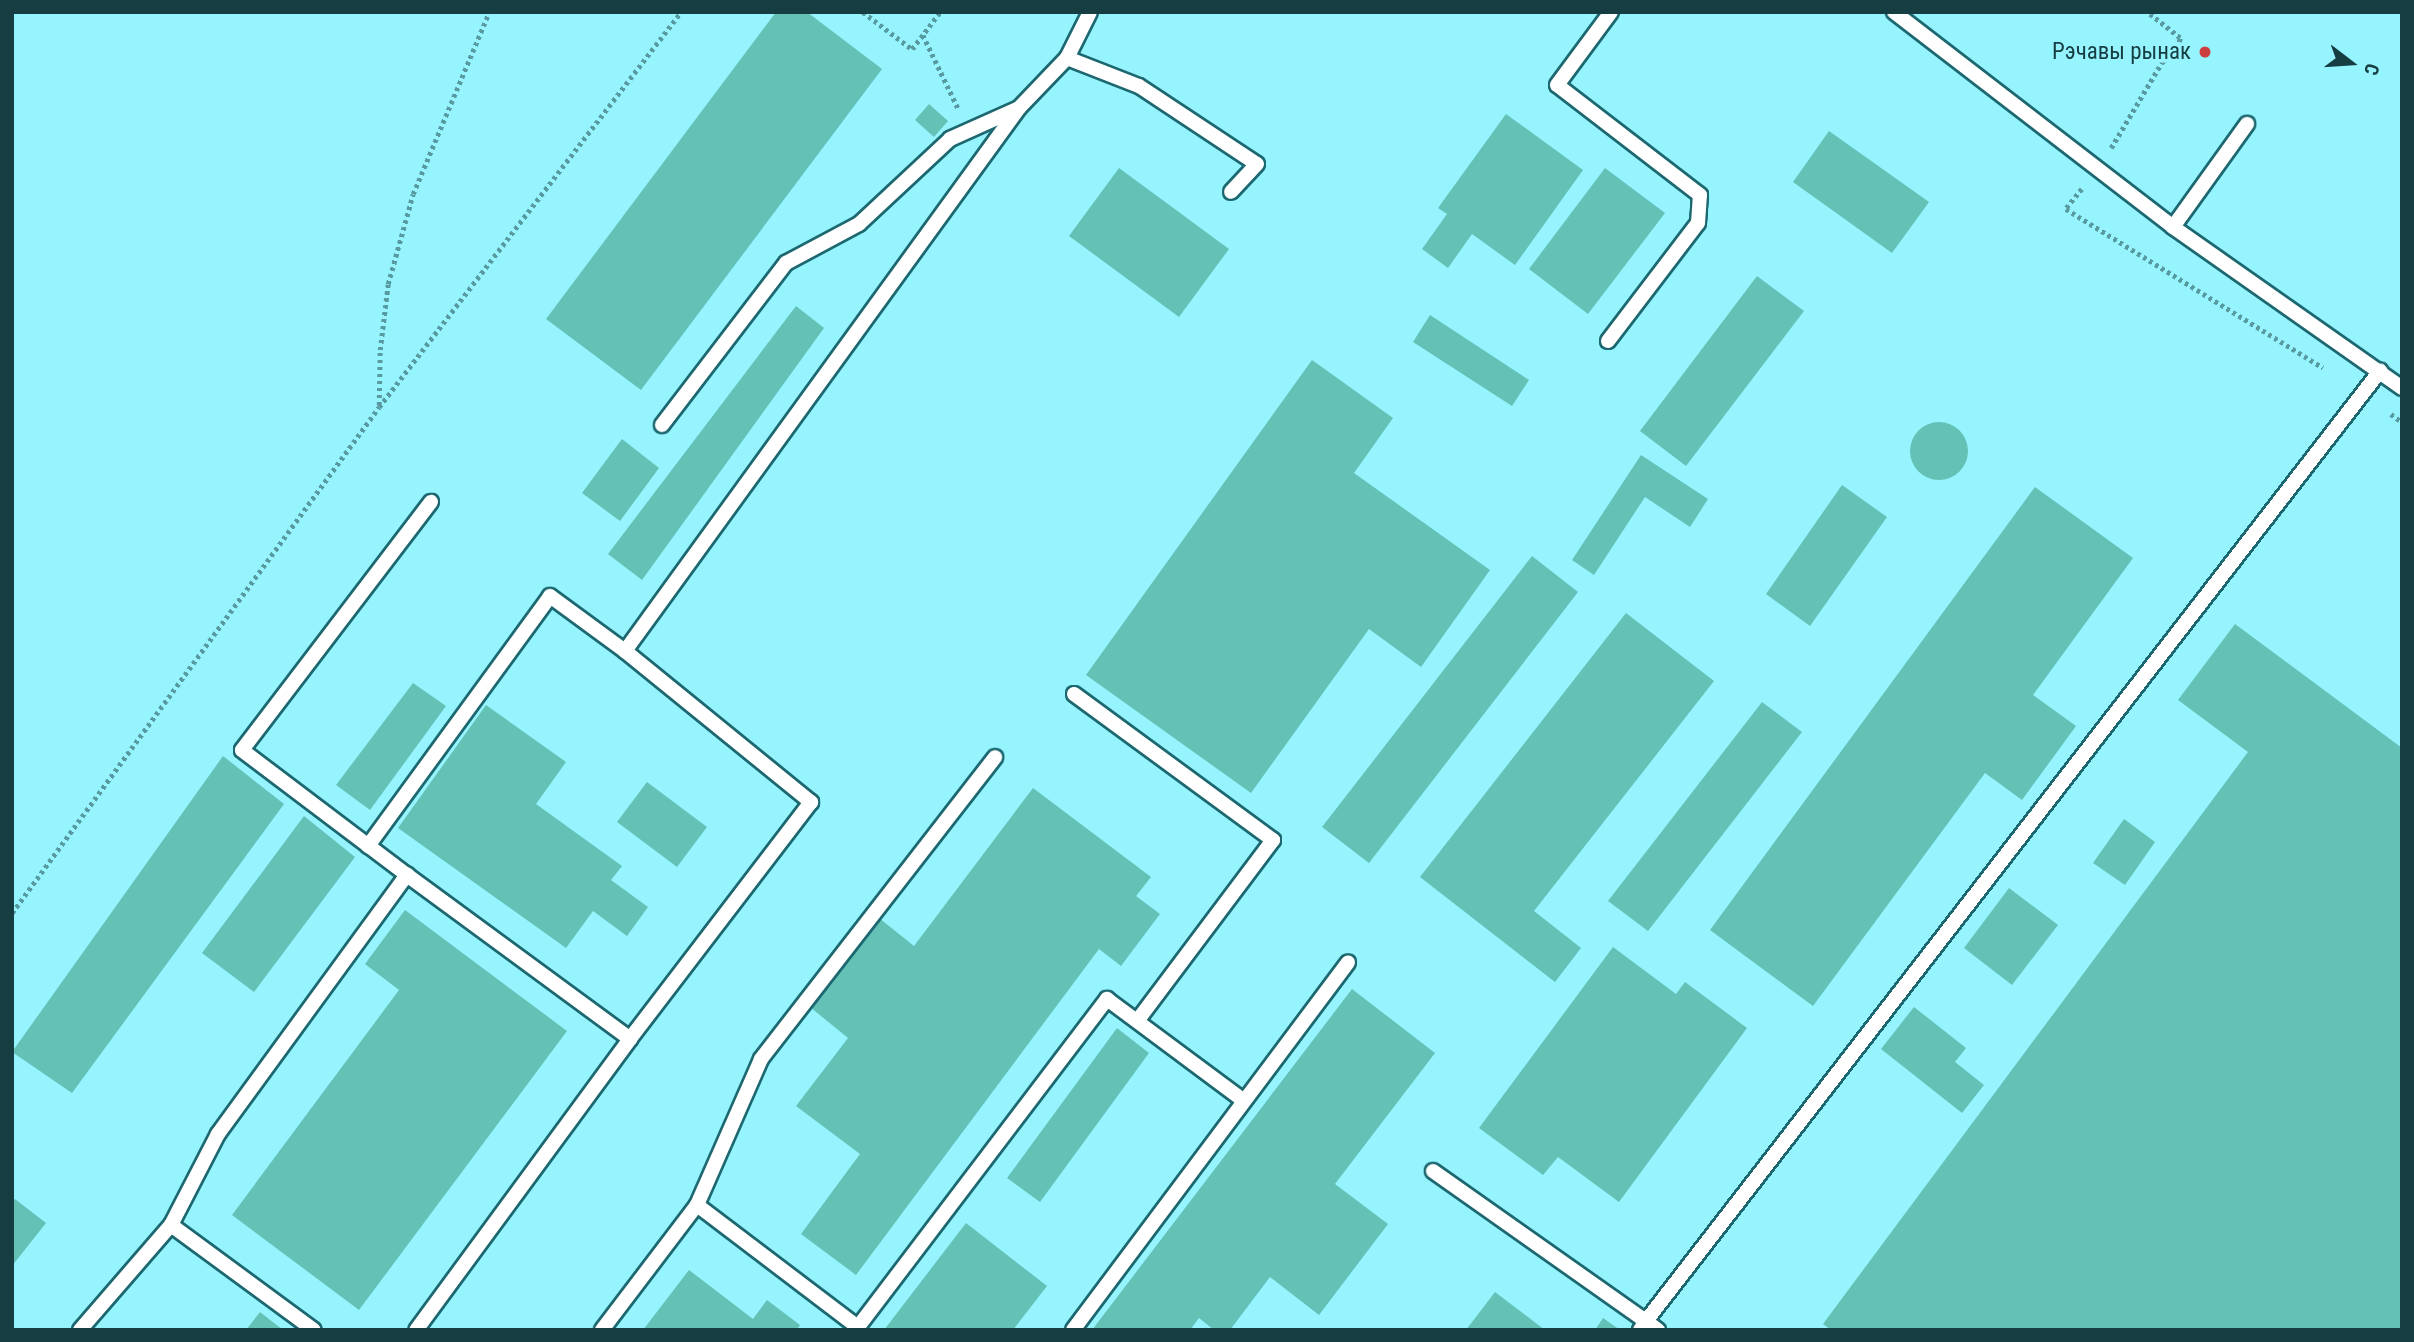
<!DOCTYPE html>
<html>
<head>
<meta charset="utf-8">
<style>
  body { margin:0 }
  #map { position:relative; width:2414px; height:1342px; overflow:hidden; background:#96f4fe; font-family:"Roboto Condensed",sans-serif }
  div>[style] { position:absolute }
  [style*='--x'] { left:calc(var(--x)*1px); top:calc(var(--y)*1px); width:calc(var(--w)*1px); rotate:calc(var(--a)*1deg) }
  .building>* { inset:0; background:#63c1b6 }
  .round { border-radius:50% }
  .path>* { height:4.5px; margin-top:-2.25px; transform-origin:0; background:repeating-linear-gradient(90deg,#579aa2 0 3.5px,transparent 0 7px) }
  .roads { filter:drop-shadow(2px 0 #1d6870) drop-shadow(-2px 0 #1d6870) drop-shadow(0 2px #1d6870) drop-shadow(0 -2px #1d6870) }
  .service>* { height:14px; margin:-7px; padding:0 7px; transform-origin:7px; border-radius:7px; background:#fff }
  .dots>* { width:19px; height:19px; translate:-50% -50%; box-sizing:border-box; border:4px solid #96f4fe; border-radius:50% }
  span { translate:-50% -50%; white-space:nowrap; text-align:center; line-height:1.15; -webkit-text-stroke:7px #96f4fe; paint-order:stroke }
  .poi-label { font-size:23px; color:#163d42 }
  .right { translate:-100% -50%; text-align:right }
  .frame { position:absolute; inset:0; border:14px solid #163d42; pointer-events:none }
  .north { position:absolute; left:2316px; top:28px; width:70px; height:70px; -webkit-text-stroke:5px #96f4fe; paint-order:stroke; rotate:107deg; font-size:19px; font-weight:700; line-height:28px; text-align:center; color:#163d42 }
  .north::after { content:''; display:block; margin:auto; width:24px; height:32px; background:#163d42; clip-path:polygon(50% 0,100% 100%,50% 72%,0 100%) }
</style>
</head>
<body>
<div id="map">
  <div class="building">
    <div style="clip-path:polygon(776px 12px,807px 12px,882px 69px,641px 390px,546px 319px)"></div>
    <div style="clip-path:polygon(929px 104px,948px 121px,934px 137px,915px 120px)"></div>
    <div style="clip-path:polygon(1506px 114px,1583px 170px,1515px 265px,1472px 234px,1448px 268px,1422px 249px,1447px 214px,1438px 208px)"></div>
    <div style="clip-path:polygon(1829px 131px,1929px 202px,1892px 253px,1793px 182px)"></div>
    <div style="clip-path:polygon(1119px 168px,1229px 249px,1179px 317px,1069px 236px)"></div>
    <div style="clip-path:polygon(1605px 168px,1665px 213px,1588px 314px,1529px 269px)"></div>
    <div style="clip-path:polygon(1757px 276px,1804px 311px,1686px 466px,1640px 431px)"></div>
    <div style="clip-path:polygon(796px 306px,824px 328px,642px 580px,608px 554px)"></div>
    <div style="clip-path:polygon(1430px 315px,1529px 380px,1512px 406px,1413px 342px)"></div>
    <div style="clip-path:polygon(1312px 360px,1393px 418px,1354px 473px,1490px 570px,1421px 667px,1369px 629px,1251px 793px,1086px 675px)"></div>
    <div class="round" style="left:1910px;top:422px;width:58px;height:58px"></div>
    <div style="clip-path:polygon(622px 439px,659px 468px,620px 521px,582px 493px)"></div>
    <div style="clip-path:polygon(1641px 455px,1708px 499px,1690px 527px,1645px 497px,1594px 575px,1572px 560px)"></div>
    <div style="clip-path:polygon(1842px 485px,1887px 517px,1810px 626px,1766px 594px)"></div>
    <div style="clip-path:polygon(2035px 487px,2133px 558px,2033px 695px,2076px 726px,2022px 800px,1985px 773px,1813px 1006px,1710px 930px)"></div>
    <div style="clip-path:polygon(1532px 556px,1578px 592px,1369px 863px,1322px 827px)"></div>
    <div style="clip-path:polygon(1626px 613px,1714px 681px,1534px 911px,1581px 948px,1555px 982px,1420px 877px)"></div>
    <div style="clip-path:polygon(2235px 624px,2402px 748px,2402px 1330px,1831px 1330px,1823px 1324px,2248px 752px,2178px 700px)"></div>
    <div style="clip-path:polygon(413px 683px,446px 706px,370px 810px,336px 785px)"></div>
    <div style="clip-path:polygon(1762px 702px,1802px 732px,1648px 931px,1608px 901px)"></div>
    <div style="clip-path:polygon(486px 705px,566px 762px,536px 804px,622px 866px,611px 880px,648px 907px,627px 936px,593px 911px,566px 948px,398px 828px)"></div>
    <div style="clip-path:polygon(223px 756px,284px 804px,72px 1093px,12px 1052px)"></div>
    <div style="clip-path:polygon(647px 782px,707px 827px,677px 867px,617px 822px)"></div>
    <div style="clip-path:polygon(1033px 788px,1151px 877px,1136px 896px,1160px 914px,1121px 966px,1099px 949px,856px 1275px,801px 1234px,860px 1154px,796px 1106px,848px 1038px,810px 1007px,879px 918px,914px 946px)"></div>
    <div style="clip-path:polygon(304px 816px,355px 857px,254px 992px,202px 953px)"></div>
    <div style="clip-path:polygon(2124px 819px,2155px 842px,2125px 885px,2093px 863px)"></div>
    <div style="clip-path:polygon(2009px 888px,2058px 925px,2012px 985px,1964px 948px)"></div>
    <div style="clip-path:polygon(405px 910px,567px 1031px,359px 1310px,232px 1215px,399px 990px,365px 964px)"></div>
    <div style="clip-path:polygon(1613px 947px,1676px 994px,1685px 982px,1747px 1028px,1619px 1202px,1558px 1157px,1543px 1175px,1479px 1128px)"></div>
    <div style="clip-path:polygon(1352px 989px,1435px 1053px,1335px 1184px,1388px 1224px,1319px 1315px,1270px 1277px,1230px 1330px,1214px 1330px,1199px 1318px,1190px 1330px,1092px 1330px)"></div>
    <div style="clip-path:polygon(1914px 1007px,1966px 1048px,1955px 1062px,1984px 1085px,1962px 1113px,1881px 1049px)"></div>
    <div style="clip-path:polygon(1117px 1028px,1149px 1053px,1040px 1202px,1007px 1178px)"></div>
    <div style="clip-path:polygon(15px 1199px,46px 1223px,12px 1266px,12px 1203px)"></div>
    <div style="clip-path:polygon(966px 1223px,1047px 1286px,1013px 1330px,884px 1330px)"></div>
    <div style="clip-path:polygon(689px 1270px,753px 1319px,767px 1300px,800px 1325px,797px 1330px,643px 1330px)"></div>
    <div style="clip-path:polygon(1495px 1292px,1545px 1330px,1466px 1330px)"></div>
    <div style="clip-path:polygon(260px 1312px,283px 1330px,246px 1330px)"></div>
    <div style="clip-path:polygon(1603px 1318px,1620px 1330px,1595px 1330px)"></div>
  </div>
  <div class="path">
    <div style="--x:863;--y:12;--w:61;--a:37.1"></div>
    <div style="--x:912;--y:49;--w:46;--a:-52.9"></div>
    <div style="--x:923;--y:35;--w:81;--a:64.4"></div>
    <div style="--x:2111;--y:148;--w:100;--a:-59.3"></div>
    <div style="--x:2162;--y:62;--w:21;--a:-39"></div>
    <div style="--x:2178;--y:49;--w:11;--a:-80"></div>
    <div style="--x:2180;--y:38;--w:42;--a:-141.8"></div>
    <div style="--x:2082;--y:189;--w:26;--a:129"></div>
    <div style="--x:2066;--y:209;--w:302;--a:31.7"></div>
    <div style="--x:379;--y:405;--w:55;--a:-89"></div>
    <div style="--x:380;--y:350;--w:66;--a:-83.1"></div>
    <div style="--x:388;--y:284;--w:93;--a:-74.5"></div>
    <div style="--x:413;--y:194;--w:197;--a:-67.3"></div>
    <div style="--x:2391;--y:414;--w:14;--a:36"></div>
    <div style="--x:12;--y:913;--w:625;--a:-54.05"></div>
    <div style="--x:379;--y:407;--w:497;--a:-52.6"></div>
  </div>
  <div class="roads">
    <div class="service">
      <div style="--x:1894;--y:12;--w:352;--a:37.6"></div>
      <div style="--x:2173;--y:227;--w:280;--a:35.1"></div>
      <div style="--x:1067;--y:58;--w:77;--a:21.3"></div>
      <div style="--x:1139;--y:86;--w:141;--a:33.5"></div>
      <div style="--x:1257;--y:164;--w:38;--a:133"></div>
      <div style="--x:2173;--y:227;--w:127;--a:-54.3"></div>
      <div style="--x:1608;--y:341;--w:148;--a:-52.7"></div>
      <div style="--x:1698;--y:223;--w:28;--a:-86"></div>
      <div style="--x:1700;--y:195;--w:180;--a:-142.4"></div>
      <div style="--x:1557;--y:85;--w:91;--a:-53.5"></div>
      <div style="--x:662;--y:425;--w:204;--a:-52.6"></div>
      <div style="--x:786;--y:263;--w:83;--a:-28.1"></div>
      <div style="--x:859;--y:224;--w:125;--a:-43"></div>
      <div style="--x:950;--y:139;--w:73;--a:-24.1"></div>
      <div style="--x:625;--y:651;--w:671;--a:-54.04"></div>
      <div style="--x:1019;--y:108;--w:69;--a:-46.2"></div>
      <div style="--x:1067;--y:58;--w:51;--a:-63.4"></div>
      <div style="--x:1074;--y:694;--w:247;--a:36.3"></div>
      <div style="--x:1273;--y:840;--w:226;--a:126.9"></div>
      <div style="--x:368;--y:846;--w:309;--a:-53.9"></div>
      <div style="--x:550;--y:596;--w:93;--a:36.3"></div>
      <div style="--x:625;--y:651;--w:240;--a:39.1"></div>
      <div style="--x:811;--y:802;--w:298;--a:127.4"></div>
      <div style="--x:407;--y:875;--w:207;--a:-142.9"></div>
      <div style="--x:242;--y:750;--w:312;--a:-52.7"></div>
      <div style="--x:1433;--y:1171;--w:261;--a:35.2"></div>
      <div style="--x:1646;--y:1321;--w:1201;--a:-52.31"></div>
      <div style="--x:697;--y:1205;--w:202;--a:37.2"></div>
      <div style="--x:858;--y:1327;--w:412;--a:-52.8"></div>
      <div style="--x:1107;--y:999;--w:169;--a:36.6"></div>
      <div style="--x:171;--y:1225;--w:177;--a:36.3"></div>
      <div style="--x:80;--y:1330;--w:139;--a:-49.1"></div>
      <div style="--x:171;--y:1225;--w:102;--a:-62.7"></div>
      <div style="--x:218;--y:1134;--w:321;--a:-53.9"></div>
      <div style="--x:407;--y:875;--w:277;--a:36.3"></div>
      <div style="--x:630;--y:1039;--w:361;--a:126.3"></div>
      <div style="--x:602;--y:1330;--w:157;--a:-52.8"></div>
      <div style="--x:697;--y:1205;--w:159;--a:-66.3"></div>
      <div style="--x:761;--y:1059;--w:382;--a:-52.2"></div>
      <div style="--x:1073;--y:1330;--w:459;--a:-53.2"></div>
      <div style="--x:1640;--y:1330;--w:11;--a:-56"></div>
      <div style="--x:1646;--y:1321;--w:15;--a:37"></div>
    </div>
  </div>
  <div class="dots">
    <div style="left:2205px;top:52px;background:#cd3e3e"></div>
  </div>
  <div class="poi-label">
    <span class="right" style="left:2191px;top:52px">Рэчавы рынак</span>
  </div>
  <div class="frame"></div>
  <div class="north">С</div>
</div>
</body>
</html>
